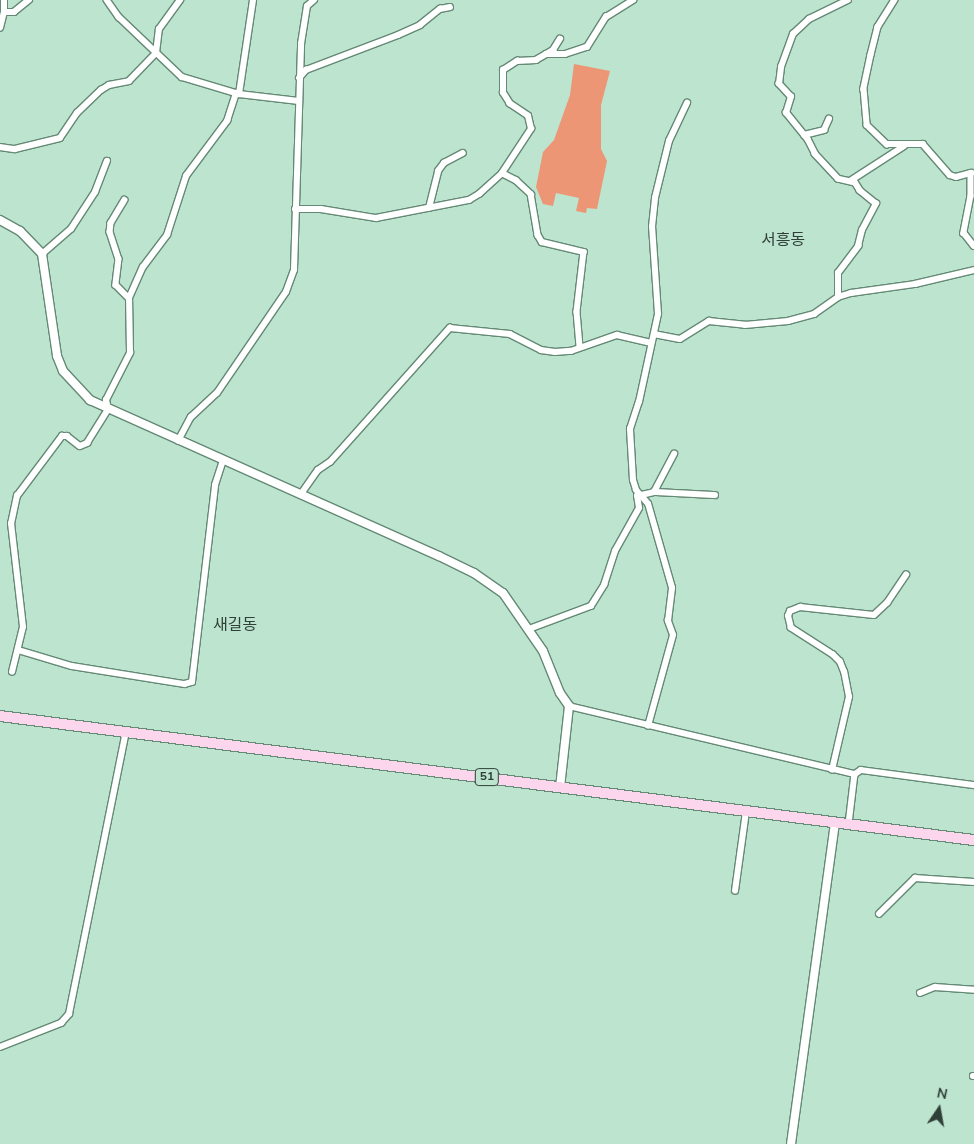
<!DOCTYPE html>
<html>
<head>
<meta charset="utf-8">
<style>
  body { margin:0 }
  #map { position:relative; width:974px; height:1144px; overflow:hidden; background:#bce4cf; font-family:"Nunito Sans","Noto Sans KR",sans-serif }
  div>[style] { position:absolute }
  [style*='--x'] { left:calc(var(--x)*1px); top:calc(var(--y)*1px); width:calc(var(--w)*1px); rotate:calc(var(--a)*1deg) }
  .green>* { inset:0; background:#ed9675 }
  .roads { filter:drop-shadow(1px 0 #648975) drop-shadow(-1px 0 #648975) drop-shadow(0 1px #648975) drop-shadow(0 -1px #648975) }
  .minor>* { height:5.5px; margin:-2.75px; padding:0 2.75px; transform-origin:2.75px; border-radius:2.75px; background:#fff }
  .tertiary>* { height:8px; margin:-4px; padding:0 4px; transform-origin:4px; border-radius:4px; background:#fff }
  .primary>* { height:10px; margin:-5px; padding:0 5px; transform-origin:5px; border-radius:5px; background:#fbd6ed }
  span { translate:-50% -50%; white-space:nowrap; text-align:center; line-height:1.15; -webkit-text-stroke:4px #bce4cf; paint-order:stroke }
  .shield-label span { padding:1px 4px; background:#bce4cf; border:1px solid; border-radius:4px; -webkit-text-stroke-width:0 }
  .shield-label { font-size:12px; color:#304038; font-weight:700 }
  .quarter-label { font-size:16px; color:#304038 }
  .north { position:absolute; left:914px; top:1084px; width:50px; height:50px; -webkit-text-stroke:4px #bce4cf; paint-order:stroke; rotate:12deg; font-size:14px; font-weight:700; line-height:20px; text-align:center; color:#304038 }
  .north::after { content:''; display:block; margin:auto; width:18px; height:22px; background:#304038; clip-path:polygon(50% 0,100% 100%,50% 72%,0 100%) }
</style>
</head>
<body>
<div id="map">
  <div class="green">
    <div style="clip-path:polygon(574px 64px,610px 71px,601px 105px,601px 149px,607px 161px,597px 209px,587px 208px,586px 213px,576px 211px,579px 198px,556px 193px,553px 206px,543px 204px,536px 187px,543px 152px,554px 140px,570px 95px)"></div>
  </div>
  <div class="roads">
    <div class="minor">
      <div style="--x:107;--y:0;--w:21;--a:55"></div>
      <div style="--x:119;--y:17;--w:87;--a:43.6"></div>
      <div style="--x:182;--y:77;--w:56;--a:16.5"></div>
      <div style="--x:895;--y:0;--w:32;--a:122"></div>
      <div style="--x:878;--y:27;--w:29;--a:104"></div>
      <div style="--x:871;--y:55;--w:35;--a:102"></div>
      <div style="--x:864;--y:89;--w:36;--a:85"></div>
      <div style="--x:867;--y:125;--w:28;--a:44"></div>
      <div style="--x:887;--y:144;--w:36;--a:0"></div>
      <div style="--x:923;--y:144;--w:41;--a:48.9"></div>
      <div style="--x:950;--y:175;--w:6;--a:18"></div>
      <div style="--x:956;--y:177;--w:16;--a:-15"></div>
      <div style="--x:971;--y:173;--w:23;--a:90"></div>
      <div style="--x:971;--y:196;--w:38;--a:101"></div>
      <div style="--x:964;--y:233;--w:16;--a:52"></div>
      <div style="--x:4;--y:12;--w:12;--a:-90"></div>
      <div style="--x:0;--y:28;--w:16;--a:-76"></div>
      <div style="--x:4;--y:12;--w:10;--a:0"></div>
      <div style="--x:14;--y:12;--w:19;--a:-39"></div>
      <div style="--x:546;--y:54;--w:19;--a:0"></div>
      <div style="--x:565;--y:54;--w:23;--a:-18"></div>
      <div style="--x:587;--y:47;--w:36;--a:-58"></div>
      <div style="--x:606;--y:17;--w:32;--a:-32"></div>
      <div style="--x:299;--y:78;--w:11;--a:-49"></div>
      <div style="--x:306;--y:70;--w:98;--a:-20.8"></div>
      <div style="--x:398;--y:35;--w:24;--a:-24"></div>
      <div style="--x:420;--y:25;--w:26;--a:-39"></div>
      <div style="--x:440;--y:9;--w:10;--a:-11"></div>
      <div style="--x:239;--y:94;--w:60;--a:6.7"></div>
      <div style="--x:804;--y:135;--w:21;--a:-14"></div>
      <div style="--x:824;--y:130;--w:12;--a:-66"></div>
      <div style="--x:0;--y:147;--w:15;--a:8"></div>
      <div style="--x:15;--y:149;--w:46;--a:-13.7"></div>
      <div style="--x:60;--y:138;--w:30;--a:-56"></div>
      <div style="--x:77;--y:113;--w:33;--a:-44"></div>
      <div style="--x:101;--y:90;--w:9;--a:-32"></div>
      <div style="--x:109;--y:85;--w:20;--a:-11"></div>
      <div style="--x:129;--y:81;--w:39;--a:-46"></div>
      <div style="--x:156;--y:53;--w:24;--a:-83"></div>
      <div style="--x:159;--y:29;--w:36;--a:-54"></div>
      <div style="--x:502;--y:173;--w:16;--a:27"></div>
      <div style="--x:516;--y:180;--w:21;--a:43"></div>
      <div style="--x:531;--y:194;--w:42;--a:80.3"></div>
      <div style="--x:538;--y:235;--w:8;--a:60"></div>
      <div style="--x:542;--y:242;--w:43;--a:13.4"></div>
      <div style="--x:584;--y:252;--w:60;--a:96.7"></div>
      <div style="--x:577;--y:312;--w:35;--a:85"></div>
      <div style="--x:850;--y:181;--w:64;--a:-32.9"></div>
      <div style="--x:125;--y:200;--w:27;--a:121"></div>
      <div style="--x:111;--y:223;--w:9;--a:96"></div>
      <div style="--x:110;--y:232;--w:28;--a:72"></div>
      <div style="--x:119;--y:259;--w:26;--a:97"></div>
      <div style="--x:116;--y:285;--w:18;--a:45"></div>
      <div style="--x:429;--y:208;--w:38;--a:-76"></div>
      <div style="--x:438;--y:171;--w:10;--a:-53"></div>
      <div style="--x:444;--y:163;--w:21;--a:-28"></div>
      <div style="--x:295;--y:209;--w:26;--a:0"></div>
      <div style="--x:321;--y:209;--w:56;--a:9.3"></div>
      <div style="--x:376;--y:218;--w:95;--a:-11"></div>
      <div style="--x:469;--y:200;--w:12;--a:-31"></div>
      <div style="--x:479;--y:194;--w:31;--a:-42"></div>
      <div style="--x:502;--y:173;--w:53;--a:-56.6"></div>
      <div style="--x:531;--y:129;--w:13;--a:-103"></div>
      <div style="--x:528;--y:116;--w:22;--a:-146"></div>
      <div style="--x:510;--y:104;--w:13;--a:-122"></div>
      <div style="--x:503;--y:93;--w:23;--a:-90"></div>
      <div style="--x:503;--y:70;--w:17;--a:-33"></div>
      <div style="--x:517;--y:61;--w:19;--a:-3"></div>
      <div style="--x:536;--y:60;--w:20;--a:-30"></div>
      <div style="--x:553;--y:50;--w:13;--a:-58"></div>
      <div style="--x:42;--y:254;--w:38;--a:-41"></div>
      <div style="--x:71;--y:229;--w:44;--a:-57"></div>
      <div style="--x:95;--y:192;--w:33;--a:-69"></div>
      <div style="--x:838;--y:297;--w:24;--a:-90"></div>
      <div style="--x:838;--y:273;--w:34;--a:-53"></div>
      <div style="--x:858;--y:246;--w:16;--a:-76"></div>
      <div style="--x:862;--y:230;--w:30;--a:-62"></div>
      <div style="--x:876;--y:204;--w:21;--a:-141"></div>
      <div style="--x:860;--y:191;--w:9;--a:-122"></div>
      <div style="--x:855;--y:183;--w:17;--a:-167"></div>
      <div style="--x:838;--y:179;--w:34;--a:-133"></div>
      <div style="--x:815;--y:154;--w:16;--a:-117"></div>
      <div style="--x:808;--y:140;--w:35;--a:-129"></div>
      <div style="--x:786;--y:113;--w:17;--a:-73"></div>
      <div style="--x:791;--y:97;--w:18;--a:-133"></div>
      <div style="--x:779;--y:84;--w:17;--a:-83"></div>
      <div style="--x:781;--y:67;--w:35;--a:-70"></div>
      <div style="--x:793;--y:34;--w:22;--a:-43"></div>
      <div style="--x:809;--y:19;--w:43;--a:-26"></div>
      <div style="--x:654;--y:334;--w:26;--a:11"></div>
      <div style="--x:680;--y:339;--w:34;--a:-32"></div>
      <div style="--x:709;--y:321;--w:36;--a:6"></div>
      <div style="--x:745;--y:325;--w:43;--a:-5.3"></div>
      <div style="--x:788;--y:321;--w:27;--a:-15"></div>
      <div style="--x:814;--y:314;--w:29;--a:-35"></div>
      <div style="--x:838;--y:297;--w:14;--a:-17"></div>
      <div style="--x:851;--y:293;--w:65;--a:-8"></div>
      <div style="--x:915;--y:284;--w:61;--a:-13.3"></div>
      <div style="--x:178;--y:441;--w:27;--a:-62"></div>
      <div style="--x:191;--y:417;--w:35;--a:-43"></div>
      <div style="--x:217;--y:393;--w:122;--a:-55.7"></div>
      <div style="--x:286;--y:292;--w:23;--a:-70"></div>
      <div style="--x:294;--y:270;--w:226;--a:-88.2"></div>
      <div style="--x:301;--y:44;--w:38;--a:-81"></div>
      <div style="--x:307;--y:6;--w:9;--a:-41"></div>
      <div style="--x:654;--y:492;--w:61;--a:2.8"></div>
      <div style="--x:301;--y:494;--w:29;--a:-55"></div>
      <div style="--x:318;--y:470;--w:14;--a:-34"></div>
      <div style="--x:330;--y:462;--w:180;--a:-48.2"></div>
      <div style="--x:450;--y:328;--w:60;--a:5.7"></div>
      <div style="--x:510;--y:334;--w:35;--a:27"></div>
      <div style="--x:541;--y:350;--w:14;--a:8"></div>
      <div style="--x:555;--y:352;--w:16;--a:-4"></div>
      <div style="--x:571;--y:351;--w:49;--a:-19.2"></div>
      <div style="--x:617;--y:335;--w:35;--a:13"></div>
      <div style="--x:529;--y:629;--w:66;--a:-20.4"></div>
      <div style="--x:591;--y:606;--w:25;--a:-58"></div>
      <div style="--x:604;--y:585;--w:36;--a:-72"></div>
      <div style="--x:615;--y:551;--w:49;--a:-60.8"></div>
      <div style="--x:639;--y:508;--w:12;--a:-99"></div>
      <div style="--x:637;--y:496;--w:17;--a:-13"></div>
      <div style="--x:654;--y:492;--w:43;--a:-62.2"></div>
      <div style="--x:18;--y:650;--w:56;--a:16.5"></div>
      <div style="--x:72;--y:666;--w:114;--a:9.1"></div>
      <div style="--x:185;--y:684;--w:7;--a:-16"></div>
      <div style="--x:192;--y:682;--w:198;--a:-83.3"></div>
      <div style="--x:215;--y:485;--w:25;--a:-72"></div>
      <div style="--x:12;--y:672;--w:46;--a:-76.3"></div>
      <div style="--x:23;--y:627;--w:104;--a:-96.6"></div>
      <div style="--x:11;--y:524;--w:29;--a:-78"></div>
      <div style="--x:17;--y:496;--w:75;--a:-53.1"></div>
      <div style="--x:62;--y:436;--w:5;--a:0"></div>
      <div style="--x:67;--y:436;--w:16;--a:38"></div>
      <div style="--x:80;--y:446;--w:8;--a:-23"></div>
      <div style="--x:87;--y:443;--w:40;--a:-58"></div>
      <div style="--x:108;--y:409;--w:9;--a:-103"></div>
      <div style="--x:106;--y:400;--w:53;--a:-62.9"></div>
      <div style="--x:130;--y:353;--w:55;--a:-91"></div>
      <div style="--x:129;--y:298;--w:34;--a:-66"></div>
      <div style="--x:143;--y:267;--w:40;--a:-53"></div>
      <div style="--x:167;--y:235;--w:62;--a:-72.1"></div>
      <div style="--x:186;--y:176;--w:69;--a:-53.3"></div>
      <div style="--x:227;--y:121;--w:29;--a:-72"></div>
      <div style="--x:236;--y:93;--w:3;--a:18"></div>
      <div style="--x:239;--y:94;--w:95;--a:-81.5"></div>
      <div style="--x:569;--y:706;--w:294;--a:13.4"></div>
      <div style="--x:855;--y:774;--w:50;--a:96.8"></div>
      <div style="--x:648;--y:726;--w:94;--a:-74.6"></div>
      <div style="--x:673;--y:635;--w:15;--a:-110"></div>
      <div style="--x:668;--y:621;--w:33;--a:-83"></div>
      <div style="--x:672;--y:588;--w:87;--a:-105.9"></div>
      <div style="--x:648;--y:504;--w:18;--a:-131"></div>
      <div style="--x:636;--y:490;--w:10;--a:-107"></div>
      <div style="--x:633;--y:480;--w:51;--a:-93.4"></div>
      <div style="--x:630;--y:429;--w:28;--a:-72"></div>
      <div style="--x:639;--y:402;--w:90;--a:-77.8"></div>
      <div style="--x:658;--y:314;--w:87;--a:-93.9"></div>
      <div style="--x:652;--y:227;--w:29;--a:-84"></div>
      <div style="--x:655;--y:198;--w:59;--a:-76.2"></div>
      <div style="--x:669;--y:141;--w:42;--a:-64.7"></div>
      <div style="--x:832;--y:770;--w:75;--a:-76.9"></div>
      <div style="--x:849;--y:697;--w:25;--a:-101"></div>
      <div style="--x:844;--y:672;--w:11;--a:-112"></div>
      <div style="--x:840;--y:662;--w:10;--a:-135"></div>
      <div style="--x:833;--y:655;--w:50;--a:-147.3"></div>
      <div style="--x:791;--y:628;--w:12;--a:-104"></div>
      <div style="--x:788;--y:616;--w:5;--a:-68"></div>
      <div style="--x:790;--y:611;--w:11;--a:-22"></div>
      <div style="--x:800;--y:607;--w:74;--a:6.2"></div>
      <div style="--x:874;--y:615;--w:18;--a:-43"></div>
      <div style="--x:887;--y:603;--w:34;--a:-56"></div>
      <div style="--x:855;--y:774;--w:7;--a:-34"></div>
      <div style="--x:861;--y:770;--w:114;--a:7.6"></div>
      <div style="--x:735;--y:891;--w:80;--a:-82.1"></div>
      <div style="--x:879;--y:914;--w:51;--a:-45"></div>
      <div style="--x:915;--y:878;--w:59;--a:3.9"></div>
      <div style="--x:920;--y:993;--w:16;--a:-22"></div>
      <div style="--x:935;--y:987;--w:39;--a:4"></div>
      <div style="--x:0;--y:1047;--w:66;--a:-21.5"></div>
      <div style="--x:61;--y:1023;--w:12;--a:-48"></div>
      <div style="--x:69;--y:1014;--w:288;--a:-78.6"></div>
      <div style="--x:973;--y:1076;--w:1;--a:0"></div>
    </div>
    <div class="tertiary">
      <div style="--x:0;--y:220;--w:23;--a:29"></div>
      <div style="--x:20;--y:231;--w:32;--a:46"></div>
      <div style="--x:42;--y:254;--w:103;--a:81.6"></div>
      <div style="--x:57;--y:356;--w:16;--a:68"></div>
      <div style="--x:63;--y:371;--w:40;--a:47"></div>
      <div style="--x:90;--y:400;--w:382;--a:24.1"></div>
      <div style="--x:439;--y:556;--w:39;--a:26"></div>
      <div style="--x:474;--y:573;--w:35;--a:35"></div>
      <div style="--x:503;--y:593;--w:70;--a:55.4"></div>
      <div style="--x:543;--y:651;--w:45;--a:68"></div>
      <div style="--x:560;--y:693;--w:16;--a:55"></div>
      <div style="--x:569;--y:706;--w:81;--a:96.3"></div>
      <div style="--x:791;--y:1144;--w:324;--a:-82.2"></div>
    </div>
    <div class="primary">
      <div style="--x:0;--y:716;--w:982;--a:7.26"></div>
    </div>
  </div>
  <div class="shield-label">
    <span style="left:487px;top:777px">51</span>
  </div>
  <div class="quarter-label">
    <span style="left:783px;top:240px">서흥동</span>
    <span style="left:235px;top:625px">새길동</span>
  </div>
  <div class="north">N</div>
</div>
</body>
</html>
